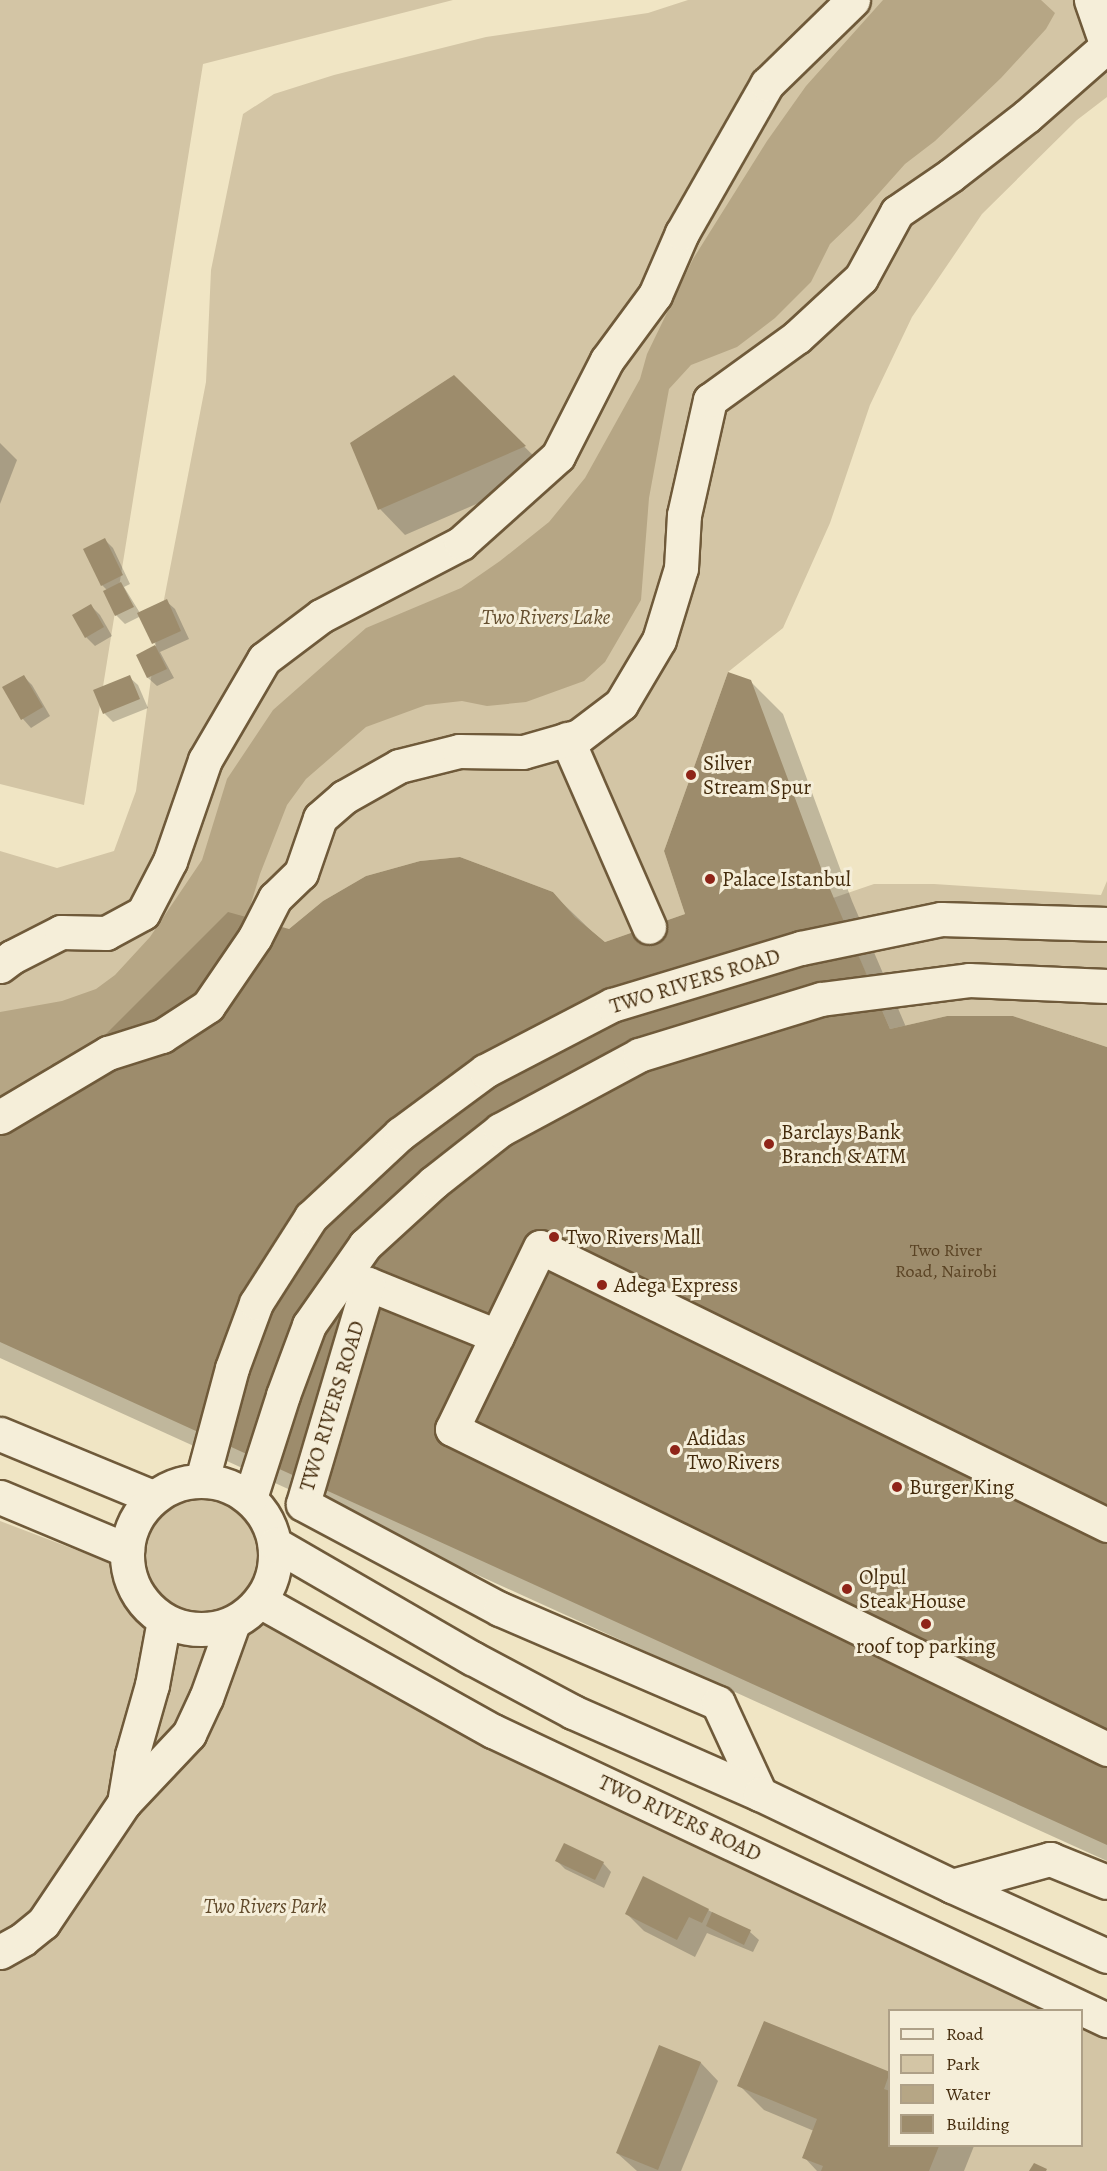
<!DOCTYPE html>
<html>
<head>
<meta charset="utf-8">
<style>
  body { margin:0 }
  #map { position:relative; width:1107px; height:2171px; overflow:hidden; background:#f0e5c4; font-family:Alegreya,serif }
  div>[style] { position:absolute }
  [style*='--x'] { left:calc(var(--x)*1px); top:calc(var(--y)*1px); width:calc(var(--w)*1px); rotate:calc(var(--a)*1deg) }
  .green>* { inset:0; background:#d3c5a5 }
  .water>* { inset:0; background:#b6a685 }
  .shadow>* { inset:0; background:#0003 }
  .building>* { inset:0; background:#9d8c6c }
  .roads { filter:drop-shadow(2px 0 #6f5a3a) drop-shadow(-2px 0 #6f5a3a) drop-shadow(0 2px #6f5a3a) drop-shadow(0 -2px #6f5a3a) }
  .minor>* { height:33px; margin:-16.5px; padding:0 16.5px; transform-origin:16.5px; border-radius:16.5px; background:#f5eed9 }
  .minor>.ring { margin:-16.5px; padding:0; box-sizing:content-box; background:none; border:33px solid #f5eed9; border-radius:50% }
  .dots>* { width:16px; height:16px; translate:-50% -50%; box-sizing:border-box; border:3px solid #f5eed9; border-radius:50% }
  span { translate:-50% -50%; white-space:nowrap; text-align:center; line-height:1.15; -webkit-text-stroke:6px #f5eed9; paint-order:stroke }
  .number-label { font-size:18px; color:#5a4324 }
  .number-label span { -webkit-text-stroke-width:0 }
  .poi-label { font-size:21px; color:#442b0c }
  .left { translate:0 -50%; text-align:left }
  .street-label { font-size:21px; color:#442b0c }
  .park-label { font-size:21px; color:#614a2b; font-style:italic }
  .water-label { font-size:22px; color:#665030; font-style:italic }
  .legend { position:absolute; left:888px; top:2009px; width:195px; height:138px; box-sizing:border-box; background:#f5eed9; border:2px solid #aea087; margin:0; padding:8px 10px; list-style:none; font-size:18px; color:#442b0c }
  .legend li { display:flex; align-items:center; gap:12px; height:30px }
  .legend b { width:30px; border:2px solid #aea087 }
</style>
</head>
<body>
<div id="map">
  <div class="green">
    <div style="clip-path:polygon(0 0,453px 0,203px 64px,84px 805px,0 784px)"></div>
    <div style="clip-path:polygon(688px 0,1107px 0,1107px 97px,1077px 120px,982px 214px,912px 317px,870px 405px,830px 523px,783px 628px,728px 672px,664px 851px,685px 914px,605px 942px,575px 917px,553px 892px,460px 857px,420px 861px,366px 876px,323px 901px,289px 929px,0 1131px,0 851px,57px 868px,114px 851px,136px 791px,156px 641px,206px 382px,211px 270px,243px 114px,274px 94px,334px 75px,486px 37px,648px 13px)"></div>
    <div style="clip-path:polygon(1107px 881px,1107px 1047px,1013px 1016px,947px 1016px,890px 1029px,833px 898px,874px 884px,934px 884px,1101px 895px)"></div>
    <div style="clip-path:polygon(evenodd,205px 1492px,221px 1495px,248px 1514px,262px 1543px,263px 1560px,255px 1585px,231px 1609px,370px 1662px,1107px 2021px,1107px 2171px,0 2171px,0 1521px,142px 1575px,139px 1550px,142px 1534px,149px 1519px,160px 1506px,173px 1498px,205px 1492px,890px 2010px,1082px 2010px,1082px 2146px,890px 2146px,890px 2010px)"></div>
  </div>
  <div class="water">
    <div style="clip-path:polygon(883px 0,1041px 0,1055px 13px,1046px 29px,1001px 78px,935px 141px,905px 164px,855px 220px,830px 244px,811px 282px,775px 318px,737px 347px,691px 365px,669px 389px,649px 498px,641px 600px,605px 662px,584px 681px,526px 702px,487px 706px,462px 701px,426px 705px,366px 727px,306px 779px,287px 805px,260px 874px,249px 910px,230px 949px,139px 1025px,52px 1064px,0 1101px,0 1012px,62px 1001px,96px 989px,115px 975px,150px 937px,202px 860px,227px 779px,273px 710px,366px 628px,461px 588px,500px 561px,549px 522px,585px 478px,640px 379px,647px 354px,693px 259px,767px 141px,806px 86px)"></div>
  </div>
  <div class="shadow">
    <div style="clip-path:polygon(454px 377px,550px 472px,405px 535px,380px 509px,351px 444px)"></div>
    <div style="clip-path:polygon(0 443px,17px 460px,0 504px)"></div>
    <div style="clip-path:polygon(105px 540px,113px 548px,130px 584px,124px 587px,140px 613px,166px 601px,175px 609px,189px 639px,160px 652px,174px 678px,157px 686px,148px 678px,138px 655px,156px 646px,141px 616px,125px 624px,116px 615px,105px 592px,108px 591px,102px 585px)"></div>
    <div style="clip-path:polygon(91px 606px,100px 615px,112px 636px,95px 646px,86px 637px)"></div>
    <div style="clip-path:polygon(24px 677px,32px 685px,50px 716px,31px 728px,23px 719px)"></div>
    <div style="clip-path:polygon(129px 677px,138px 685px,148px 708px,113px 722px,105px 714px,95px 691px)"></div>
    <div style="clip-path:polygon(750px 681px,783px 714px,852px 901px,906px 1027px,1107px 1049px,1107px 1861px,0 1358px,0 1134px,95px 1047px,290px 931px,552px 893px,604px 943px,686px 915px)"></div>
    <div style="clip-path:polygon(557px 1861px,603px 1863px,611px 1872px,604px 1888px,565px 1869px)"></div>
    <div style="clip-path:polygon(708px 1910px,750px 1932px,759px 1940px,753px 1952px,707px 1933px,695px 1957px,644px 1931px,626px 1913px)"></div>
    <div style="clip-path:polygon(764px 2023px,889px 2074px,890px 2146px,974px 2146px,964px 2171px,817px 2171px,804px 2157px,814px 2131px,764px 2110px,739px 2085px)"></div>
    <div style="clip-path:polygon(660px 2047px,701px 2063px,718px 2081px,681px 2171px,637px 2171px,617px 2153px)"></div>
  </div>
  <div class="building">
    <div style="clip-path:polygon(454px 375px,526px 446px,378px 510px,350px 443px)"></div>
    <div style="clip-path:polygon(105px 538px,123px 575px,101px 586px,83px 549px)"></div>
    <div style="clip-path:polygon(121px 582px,134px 607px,115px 616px,103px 591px)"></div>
    <div style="clip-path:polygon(167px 599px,181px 631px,152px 644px,137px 613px)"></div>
    <div style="clip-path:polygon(91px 604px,104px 627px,85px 638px,72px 615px)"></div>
    <div style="clip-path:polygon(155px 645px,167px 669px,147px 678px,136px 655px)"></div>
    <div style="clip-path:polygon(728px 672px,751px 680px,821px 868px,890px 1029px,947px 1016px,1013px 1016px,1107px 1047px,1107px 1845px,0 1342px,0 1131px,52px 1064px,94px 1046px,228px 912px,289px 929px,323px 901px,366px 876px,420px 861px,460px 857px,553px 892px,575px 917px,605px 942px,685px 914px,664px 851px)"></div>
    <div style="clip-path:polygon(24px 675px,43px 707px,21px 720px,2px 687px)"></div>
    <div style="clip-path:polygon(130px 675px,140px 699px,103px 714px,93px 690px)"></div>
    <div style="clip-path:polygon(564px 1843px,604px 1862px,595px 1880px,555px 1861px)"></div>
    <div style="clip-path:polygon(643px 1876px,709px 1909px,702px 1923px,689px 1917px,677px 1940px,625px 1914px)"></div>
    <div style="clip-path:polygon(712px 1912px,751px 1930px,744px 1945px,706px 1926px)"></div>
    <div style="clip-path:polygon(764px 2021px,890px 2072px,884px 2089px,890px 2091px,890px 2146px,939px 2146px,929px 2171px,821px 2171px,823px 2166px,802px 2158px,817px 2119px,737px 2086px)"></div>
    <div style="clip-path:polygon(659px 2045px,701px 2062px,658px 2170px,616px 2153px)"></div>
    <div style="clip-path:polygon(1034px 2163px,1047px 2169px,1046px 2171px,1029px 2171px)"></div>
  </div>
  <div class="roads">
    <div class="minor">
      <div style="--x:567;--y:739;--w:205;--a:66.4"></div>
      <div style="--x:0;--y:966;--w:15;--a:-37"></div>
      <div style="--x:12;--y:957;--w:55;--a:-27"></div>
      <div style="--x:61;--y:932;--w:45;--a:1.3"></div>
      <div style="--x:106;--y:933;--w:42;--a:-28.4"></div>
      <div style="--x:143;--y:913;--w:59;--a:-62.6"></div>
      <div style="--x:170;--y:861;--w:107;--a:-70.9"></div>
      <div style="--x:205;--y:760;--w:117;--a:-59.7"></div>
      <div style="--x:264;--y:659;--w:71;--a:-37"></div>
      <div style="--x:321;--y:616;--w:158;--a:-27.5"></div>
      <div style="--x:461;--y:543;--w:130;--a:-41.9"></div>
      <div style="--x:558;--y:456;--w:108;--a:-63"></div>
      <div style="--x:607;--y:360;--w:81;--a:-53.6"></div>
      <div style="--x:655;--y:295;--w:68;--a:-66.5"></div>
      <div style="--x:682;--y:233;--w:172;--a:-60.3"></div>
      <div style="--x:767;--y:84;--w:120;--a:-44.3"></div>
      <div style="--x:0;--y:1117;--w:126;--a:-30.7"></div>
      <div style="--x:108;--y:1053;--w:57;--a:-17.5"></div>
      <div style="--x:162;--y:1036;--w:55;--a:-33.1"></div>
      <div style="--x:208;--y:1006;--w:83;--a:-55.7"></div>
      <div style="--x:255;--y:937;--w:44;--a:-62.9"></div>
      <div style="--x:275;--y:898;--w:36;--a:-44"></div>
      <div style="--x:301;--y:873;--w:58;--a:-70.9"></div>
      <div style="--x:320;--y:818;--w:32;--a:-41"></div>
      <div style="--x:344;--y:797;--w:63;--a:-29.4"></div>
      <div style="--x:399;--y:766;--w:62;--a:-14"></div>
      <div style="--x:459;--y:751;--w:64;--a:0.9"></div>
      <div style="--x:523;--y:752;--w:58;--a:-15.9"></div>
      <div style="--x:579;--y:736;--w:53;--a:-37.3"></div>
      <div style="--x:621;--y:704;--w:74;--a:-59.3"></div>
      <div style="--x:659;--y:640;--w:75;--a:-73"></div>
      <div style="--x:681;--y:568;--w:53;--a:-86.8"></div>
      <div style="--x:684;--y:515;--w:118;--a:-77.3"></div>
      <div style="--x:710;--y:400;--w:107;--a:-35.9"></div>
      <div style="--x:797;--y:337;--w:87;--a:-42.7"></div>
      <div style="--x:861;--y:278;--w:75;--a:-61.4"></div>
      <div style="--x:897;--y:212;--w:65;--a:-34.4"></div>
      <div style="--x:951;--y:175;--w:96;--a:-37.8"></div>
      <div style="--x:1027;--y:116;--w:106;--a:-41.2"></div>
      <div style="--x:1107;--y:46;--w:49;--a:-109.2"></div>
      <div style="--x:497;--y:1336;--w:139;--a:-158"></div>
      <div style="--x:368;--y:1284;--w:229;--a:106.5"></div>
      <div style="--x:303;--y:1504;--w:223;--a:28.1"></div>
      <div style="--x:500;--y:1609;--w:237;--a:23.3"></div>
      <div style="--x:718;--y:1703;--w:100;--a:65.2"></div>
      <div style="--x:0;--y:1434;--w:165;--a:22.4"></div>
      <div style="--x:202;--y:1480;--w:116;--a:-75"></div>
      <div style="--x:232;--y:1368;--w:69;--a:-69.7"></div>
      <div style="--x:256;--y:1303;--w:102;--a:-57.4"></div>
      <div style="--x:311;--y:1217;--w:122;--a:-43"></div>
      <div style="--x:400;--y:1134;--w:106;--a:-36.5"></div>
      <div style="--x:485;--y:1071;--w:143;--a:-27.5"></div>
      <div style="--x:612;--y:1005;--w:197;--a:-16.8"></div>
      <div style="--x:801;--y:948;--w:143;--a:-11.7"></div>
      <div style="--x:941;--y:919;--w:166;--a:1.7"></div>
      <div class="ring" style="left:127px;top:1481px;width:115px;height:115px"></div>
      <div style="--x:0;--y:1497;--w:138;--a:22.7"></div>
      <div style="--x:250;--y:1498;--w:108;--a:-72.2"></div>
      <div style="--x:283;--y:1395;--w:75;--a:-69.6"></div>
      <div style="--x:309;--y:1325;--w:98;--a:-55"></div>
      <div style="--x:365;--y:1245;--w:93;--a:-42.4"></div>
      <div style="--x:434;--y:1182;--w:84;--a:-38.2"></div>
      <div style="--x:500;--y:1130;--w:158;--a:-28.3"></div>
      <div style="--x:639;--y:1055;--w:190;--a:-17.1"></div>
      <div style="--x:821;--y:999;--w:149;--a:-7.3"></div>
      <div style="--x:969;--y:980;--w:138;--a:2.5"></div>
      <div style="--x:1107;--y:1525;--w:631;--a:-153.88"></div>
      <div style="--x:540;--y:1247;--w:202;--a:115.8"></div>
      <div style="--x:452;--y:1429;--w:729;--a:26.04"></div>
      <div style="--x:275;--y:1544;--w:228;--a:30.1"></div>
      <div style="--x:472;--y:1658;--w:115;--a:28.1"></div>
      <div style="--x:573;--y:1712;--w:204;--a:23.7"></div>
      <div style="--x:760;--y:1794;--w:213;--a:25.6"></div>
      <div style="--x:952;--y:1886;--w:170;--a:24.3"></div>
      <div style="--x:260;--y:1601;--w:267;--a:29.2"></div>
      <div style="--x:493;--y:1731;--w:679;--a:25.21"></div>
      <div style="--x:124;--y:1803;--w:49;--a:-80.5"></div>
      <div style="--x:132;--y:1755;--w:73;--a:-74.1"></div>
      <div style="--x:152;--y:1685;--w:66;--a:-79.5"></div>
      <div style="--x:952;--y:1886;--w:102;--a:-15.4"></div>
      <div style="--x:1050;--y:1859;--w:61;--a:22"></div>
      <div style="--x:0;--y:1952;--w:26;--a:-29"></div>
      <div style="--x:23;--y:1939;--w:26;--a:-39"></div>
      <div style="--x:43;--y:1923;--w:145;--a:-56"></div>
      <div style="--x:124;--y:1803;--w:95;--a:-46.7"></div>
      <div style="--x:189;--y:1734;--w:40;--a:-65"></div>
      <div style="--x:206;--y:1698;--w:80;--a:-70.2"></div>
    </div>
  </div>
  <div class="dots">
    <div style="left:691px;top:775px;background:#8f2418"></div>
    <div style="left:710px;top:879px;background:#8f2418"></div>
    <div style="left:769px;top:1144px;background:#8f2418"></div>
    <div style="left:554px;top:1237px;background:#8f2418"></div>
    <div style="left:602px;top:1285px;background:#8f2418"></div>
    <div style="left:675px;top:1450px;background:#8f2418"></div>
    <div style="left:897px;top:1487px;background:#8f2418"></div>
    <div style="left:847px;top:1589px;background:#8f2418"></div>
    <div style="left:926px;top:1624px;background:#8f2418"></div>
  </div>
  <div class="number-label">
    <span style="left:946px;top:1261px">Two River<br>Road, Nairobi</span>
  </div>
  <div class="poi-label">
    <span class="left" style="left:703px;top:775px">Silver<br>Stream Spur</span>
    <span class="left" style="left:722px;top:879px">Palace Istanbul</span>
    <span class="left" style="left:781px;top:1144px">Barclays Bank<br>Branch &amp; ATM</span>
    <span class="left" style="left:566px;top:1237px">Two Rivers Mall</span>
    <span class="left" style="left:614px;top:1285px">Adega Express</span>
    <span class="left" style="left:687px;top:1450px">Adidas<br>Two Rivers</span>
    <span class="left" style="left:909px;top:1487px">Burger King</span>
    <span class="left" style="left:859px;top:1589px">Olpul<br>Steak House</span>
    <span style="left:926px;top:1646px">roof top parking</span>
  </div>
  <div class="street-label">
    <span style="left:695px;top:981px;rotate:-17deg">TWO RIVERS ROAD</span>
    <span style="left:332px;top:1406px;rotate:-73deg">TWO RIVERS ROAD</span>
    <span style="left:680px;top:1818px;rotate:25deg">TWO RIVERS ROAD</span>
  </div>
  <div class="park-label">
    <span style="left:265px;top:1906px">Two Rivers Park</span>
  </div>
  <div class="water-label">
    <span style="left:546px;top:618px">Two Rivers Lake</span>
  </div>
  <ul class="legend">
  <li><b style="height:8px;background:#f5eed9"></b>Road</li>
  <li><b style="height:16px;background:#d3c5a5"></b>Park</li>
  <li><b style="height:16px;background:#b6a685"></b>Water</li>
  <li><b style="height:16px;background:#9d8c6c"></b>Building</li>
  </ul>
</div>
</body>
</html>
